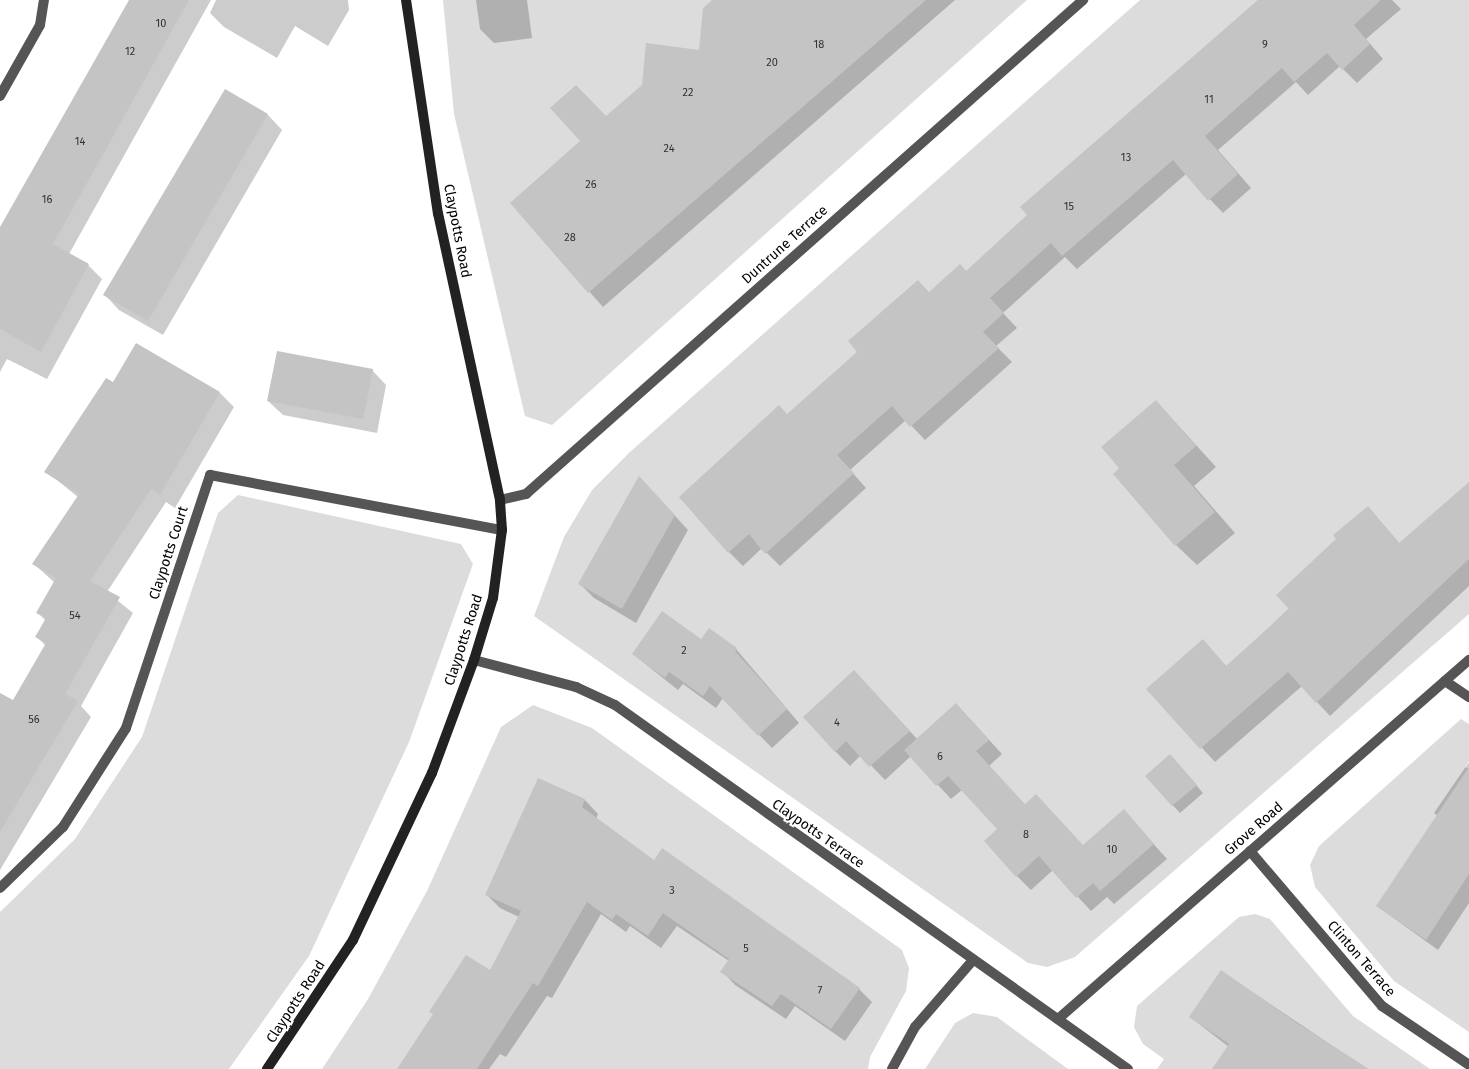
<!DOCTYPE html>
<html>
<head>
<meta charset="utf-8">
<style>
  body { margin:0 }
  #map { position:relative; width:1469px; height:1069px; overflow:hidden; background:#fff; font-family:"Fira Sans",sans-serif }
  div>[style] { position:absolute }
  [style*='--x'] { left:calc(var(--x)*1px); top:calc(var(--y)*1px); width:calc(var(--w)*1px); rotate:calc(var(--a)*1deg) }
  .green>* { inset:0; background:#dcdcdc }
  .shadow>* { inset:0; background:#0003 }
  .building>* { inset:0; background:#c4c4c4 }
  .service>* { height:10px; margin:-5px; padding:0 5px; transform-origin:5px; border-radius:5px; background:#555 }
  .minor>* { height:10px; margin:-5px; padding:0 5px; transform-origin:5px; border-radius:5px; background:#555 }
  .secondary>* { height:10px; margin:-5px; padding:0 5px; transform-origin:5px; border-radius:5px; background:#222 }
  span { translate:-50% -50%; white-space:nowrap; text-align:center; line-height:1.15; -webkit-text-stroke:4px #fff; paint-order:stroke }
  .number-label { font-size:11px; color:#313131 }
  .number-label span { -webkit-text-stroke-width:0 }
  .street-label { font-size:14px; color:#000 }
</style>
</head>
<body>
<div id="map">
  <div class="green">
    <div style="clip-path:polygon(443px 0,1027px 0,552px 425px,525px 416px,454px 114px)"></div>
    <div style="clip-path:polygon(1140px 0,1469px 0,1469px 614px,1075px 957px,1047px 967px,1028px 963px,534px 616px,564px 537px,592px 490px,630px 452px)"></div>
    <div style="clip-path:polygon(238px 495px,461px 544px,473px 564px,409px 742px,309px 956px,229px 1069px,0 1069px,0 912px,75px 839px,142px 737px,218px 513px)"></div>
    <div style="clip-path:polygon(533px 705px,592px 728px,902px 950px,909px 968px,906px 991px,870px 1057px,868px 1069px,322px 1069px,368px 999px,427px 891px,501px 727px)"></div>
    <div style="clip-path:polygon(1461px 719px,1469px 724px,1469px 761px,1465px 767px,1469px 769px,1469px 1032px,1394px 981px,1315px 887px,1310px 865px,1319px 846px)"></div>
    <div style="clip-path:polygon(1255px 914px,1270px 919px,1353px 1016px,1430px 1069px,1157px 1069px,1164px 1059px,1143px 1044px,1134px 1027px,1137px 1006px,1239px 917px)"></div>
    <div style="clip-path:polygon(973px 1013px,997px 1017px,1068px 1069px,925px 1069px,955px 1023px)"></div>
  </div>
  <div class="shadow">
    <div style="clip-path:polygon(131px 0,211px 0,69px 254px,88px 265px,102px 279px,47px 379px,7px 359px,0 372px,0 235px)"></div>
    <div style="clip-path:polygon(216px 0,348px 0,349px 10px,328px 46px,295px 26px,277px 58px,224px 27px,210px 13px)"></div>
    <div style="clip-path:polygon(476px 0,527px 0,532px 38px,494px 43px,480px 29px)"></div>
    <div style="clip-path:polygon(714px 0,955px 0,603px 307px,511px 203px,607px 118px,700px 51px)"></div>
    <div style="clip-path:polygon(1258px 0,1392px 0,1401px 9px,1366px 39px,1383px 59px,1357px 83px,1340px 66px,1308px 95px,1296px 82px,1218px 150px,1251px 188px,1223px 213px,1186px 174px,1077px 269px,1065px 257px,1003px 313px,1017px 328px,996px 346px,1012px 362px,925px 440px,906px 420px,850px 470px,866px 488px,780px 566px,762px 548px,743px 566px,729px 552px,788px 415px,929px 293px,966px 273px)"></div>
    <div style="clip-path:polygon(225px 91px,268px 115px,282px 130px,163px 335px,119px 310px,105px 295px)"></div>
    <div style="clip-path:polygon(137px 344px,220px 393px,234px 407px,175px 508px,166px 502px,107px 592px,133px 613px,81px 706px,91px 717px,0 870px,0 723px,46px 646px,37px 637px,46px 621px,38px 613px,55px 583px,34px 564px,79px 498px,46px 471px,114px 384px)"></div>
    <div style="clip-path:polygon(372px 370px,386px 385px,377px 433px,283px 415px,268px 401px)"></div>
    <div style="clip-path:polygon(1156px 401px,1216px 467px,1194px 486px,1235px 533px,1197px 565px,1176px 545px,1121px 469px)"></div>
    <div style="clip-path:polygon(1469px 484px,1469px 586px,1330px 716px,1302px 686px,1215px 762px,1148px 689px,1203px 641px,1227px 667px,1381px 522px,1400px 544px)"></div>
    <div style="clip-path:polygon(653px 492px,688px 530px,636px 623px,594px 598px,580px 584px)"></div>
    <div style="clip-path:polygon(736px 649px,799px 723px,772px 748px,723px 698px,716px 708px,683px 684px,678px 690px,633px 654px)"></div>
    <div style="clip-path:polygon(868px 686px,918px 740px,970px 719px,1002px 754px,989px 766px,1025px 805px,1083px 846px,1124px 811px,1167px 859px,1114px 904px,1107px 897px,1091px 911px,1053px 870px,1031px 890px,1017px 876px,998px 829px,962px 790px,951px 799px,911px 756px,885px 780px,861px 755px,850px 766px,835px 751px)"></div>
    <div style="clip-path:polygon(1469px 762px,1469px 903px,1438px 950px,1377px 906px,1438px 816px,1434px 813px)"></div>
    <div style="clip-path:polygon(1177px 763px,1203px 793px,1180px 813px,1147px 777px)"></div>
    <div style="clip-path:polygon(585px 800px,598px 814px,596px 819px,654px 862px,859px 989px,872px 1002px,845px 1041px,795px 1006px,786px 1019px,735px 985px,722px 971px,729px 961px,677px 926px,661px 948px,630px 926px,626px 932px,601px 914px,552px 998px,547px 996px,506px 1057px,500px 1054px,489px 1069px,398px 1069px,490px 972px,519px 917px,500px 908px,487px 895px)"></div>
    <div style="clip-path:polygon(1221px 971px,1367px 1069px,1227px 1069px,1229px 1047px,1190px 1017px)"></div>
  </div>
  <div class="building">
    <div style="clip-path:polygon(129px 0,189px 0,53px 244px,89px 264px,41px 352px,0 329px,0 227px)"></div>
    <div style="clip-path:polygon(712px 0,926px 0,588px 293px,510px 203px,580px 141px,550px 108px,576px 85px,606px 116px,642px 85px,646px 43px,699px 50px,703px 8px)"></div>
    <div style="clip-path:polygon(1258px 0,1381px 0,1354px 25px,1370px 44px,1342px 70px,1327px 53px,1294px 82px,1282px 68px,1205px 136px,1238px 174px,1208px 201px,1173px 160px,1062px 256px,1051px 243px,990px 298px,1004px 313px,983px 332px,999px 348px,910px 427px,892px 406px,837px 455px,854px 473px,765px 554px,749px 534px,728px 553px,679px 497px,779px 405px,787px 414px,857px 352px,848px 341px,918px 280px,929px 292px,960px 264px,966px 271px,1027px 215px,1020px 207px)"></div>
    <div style="clip-path:polygon(225px 89px,268px 114px,148px 321px,103px 295px)"></div>
    <div style="clip-path:polygon(136px 343px,220px 392px,160px 495px,151px 489px,90px 581px,120px 597px,65px 694px,78px 701px,0 832px,0 693px,13px 700px,46px 643px,35px 637px,46px 618px,36px 613px,56px 578px,32px 564px,79px 494px,44px 472px,106px 378px,113px 382px)"></div>
    <div style="clip-path:polygon(277px 351px,373px 369px,363px 419px,267px 401px)"></div>
    <div style="clip-path:polygon(1156px 400px,1196px 446px,1174px 465px,1215px 512px,1175px 546px,1113px 474px,1119px 468px,1101px 447px)"></div>
    <div style="clip-path:polygon(639px 476px,675px 515px,622px 609px,578px 584px)"></div>
    <div style="clip-path:polygon(1469px 482px,1469px 559px,1316px 703px,1288px 672px,1200px 749px,1146px 689px,1203px 639px,1226px 666px,1289px 609px,1276px 595px,1336px 539px,1333px 535px,1368px 506px,1399px 543px)"></div>
    <div style="clip-path:polygon(662px 611px,701px 639px,709px 628px,737px 648px,735px 651px,787px 709px,758px 736px,710px 686px,703px 696px,669px 672px,665px 678px,632px 654px)"></div>
    <div style="clip-path:polygon(854px 670px,910px 731px,869px 767px,846px 741px,835px 752px,803px 717px)"></div>
    <div style="clip-path:polygon(956px 703px,989px 740px,976px 751px,1025px 804px,1036px 794px,1083px 845px,1124px 809px,1154px 844px,1100px 891px,1093px 883px,1076px 898px,1039px 856px,1016px 877px,984px 841px,997px 829px,948px 776px,936px 786px,904px 750px)"></div>
    <div style="clip-path:polygon(1170px 754px,1197px 785px,1172px 806px,1145px 776px)"></div>
    <div style="clip-path:polygon(1469px 767px,1469px 874px,1426px 940px,1376px 906px)"></div>
    <div style="clip-path:polygon(538px 778px,585px 799px,582px 807px,654px 860px,662px 848px,860px 988px,831px 1029px,781px 994px,772px 1006px,720px 972px,729px 959px,663px 913px,648px 936px,616px 914px,612px 920px,587px 902px,538px 986px,533px 983px,477px 1069px,397px 1069px,433px 1014px,429px 1012px,466px 955px,490px 970px,521px 911px,485px 895px)"></div>
    <div style="clip-path:polygon(1221px 970px,1297px 1023px,1369px 1069px,1212px 1069px,1229px 1044px,1189px 1017px)"></div>
  </div>
  <div class="service">
    <div style="--x:1445;--y:681;--w:29;--a:34"></div>
  </div>
  <div class="minor">
    <div style="--x:0;--y:96;--w:81;--a:-60.6"></div>
    <div style="--x:40;--y:25;--w:25;--a:-81"></div>
    <div style="--x:500;--y:500;--w:27;--a:-13"></div>
    <div style="--x:526;--y:494;--w:745;--a:-41.57"></div>
    <div style="--x:474;--y:660;--w:106;--a:14.8"></div>
    <div style="--x:576;--y:687;--w:43;--a:24.8"></div>
    <div style="--x:615;--y:705;--w:629;--a:35.36"></div>
    <div style="--x:1250;--y:851;--w:204;--a:49.6"></div>
    <div style="--x:1382;--y:1006;--w:105;--a:34.1"></div>
    <div style="--x:0;--y:888;--w:88;--a:-44.1"></div>
    <div style="--x:63;--y:827;--w:117;--a:-57.5"></div>
    <div style="--x:126;--y:728;--w:267;--a:-71.6"></div>
    <div style="--x:210;--y:475;--w:297;--a:10.7"></div>
    <div style="--x:1058;--y:1019;--w:546;--a:-41.14"></div>
    <div style="--x:892;--y:1069;--w:48;--a:-61.3"></div>
    <div style="--x:915;--y:1027;--w:89;--a:-49.1"></div>
  </div>
  <div class="secondary">
    <div style="--x:267;--y:1069;--w:155;--a:-56.3"></div>
    <div style="--x:353;--y:940;--w:185;--a:-64.7"></div>
    <div style="--x:432;--y:773;--w:121;--a:-69.6"></div>
    <div style="--x:474;--y:660;--w:65;--a:-73"></div>
    <div style="--x:493;--y:598;--w:69;--a:-82.5"></div>
    <div style="--x:502;--y:530;--w:30;--a:-94"></div>
    <div style="--x:500;--y:500;--w:293;--a:-102.2"></div>
    <div style="--x:438;--y:214;--w:216;--a:-98.5"></div>
  </div>
  <div class="number-label">
    <span style="left:161px;top:24px">10</span>
    <span style="left:819px;top:45px">18</span>
    <span style="left:1265px;top:45px">9</span>
    <span style="left:130px;top:52px">12</span>
    <span style="left:772px;top:63px">20</span>
    <span style="left:688px;top:93px">22</span>
    <span style="left:1209px;top:100px">11</span>
    <span style="left:80px;top:142px">14</span>
    <span style="left:669px;top:149px">24</span>
    <span style="left:1126px;top:158px">13</span>
    <span style="left:591px;top:185px">26</span>
    <span style="left:47px;top:200px">16</span>
    <span style="left:1069px;top:207px">15</span>
    <span style="left:570px;top:238px">28</span>
    <span style="left:75px;top:616px">54</span>
    <span style="left:684px;top:651px">2</span>
    <span style="left:34px;top:720px">56</span>
    <span style="left:837px;top:723px">4</span>
    <span style="left:940px;top:757px">6</span>
    <span style="left:1026px;top:835px">8</span>
    <span style="left:1112px;top:850px">10</span>
    <span style="left:672px;top:891px">3</span>
    <span style="left:746px;top:949px">5</span>
    <span style="left:820px;top:991px">7</span>
  </div>
  <div class="street-label">
    <span style="left:457px;top:231px;rotate:79deg">Claypotts Road</span>
    <span style="left:785px;top:245px;rotate:-42deg">Duntrune Terrace</span>
    <span style="left:169px;top:553px;rotate:-72deg">Claypotts Court</span>
    <span style="left:464px;top:640px;rotate:-72deg">Claypotts Road</span>
    <span style="left:1254px;top:829px;rotate:-41deg">Grove Road</span>
    <span style="left:818px;top:834px;rotate:35deg">Claypotts Terrace</span>
    <span style="left:1361px;top:959px;rotate:49deg">Clinton Terrace</span>
    <span style="left:296px;top:1002px;rotate:-57deg">Claypotts Road</span>
  </div>
</div>
</body>
</html>
